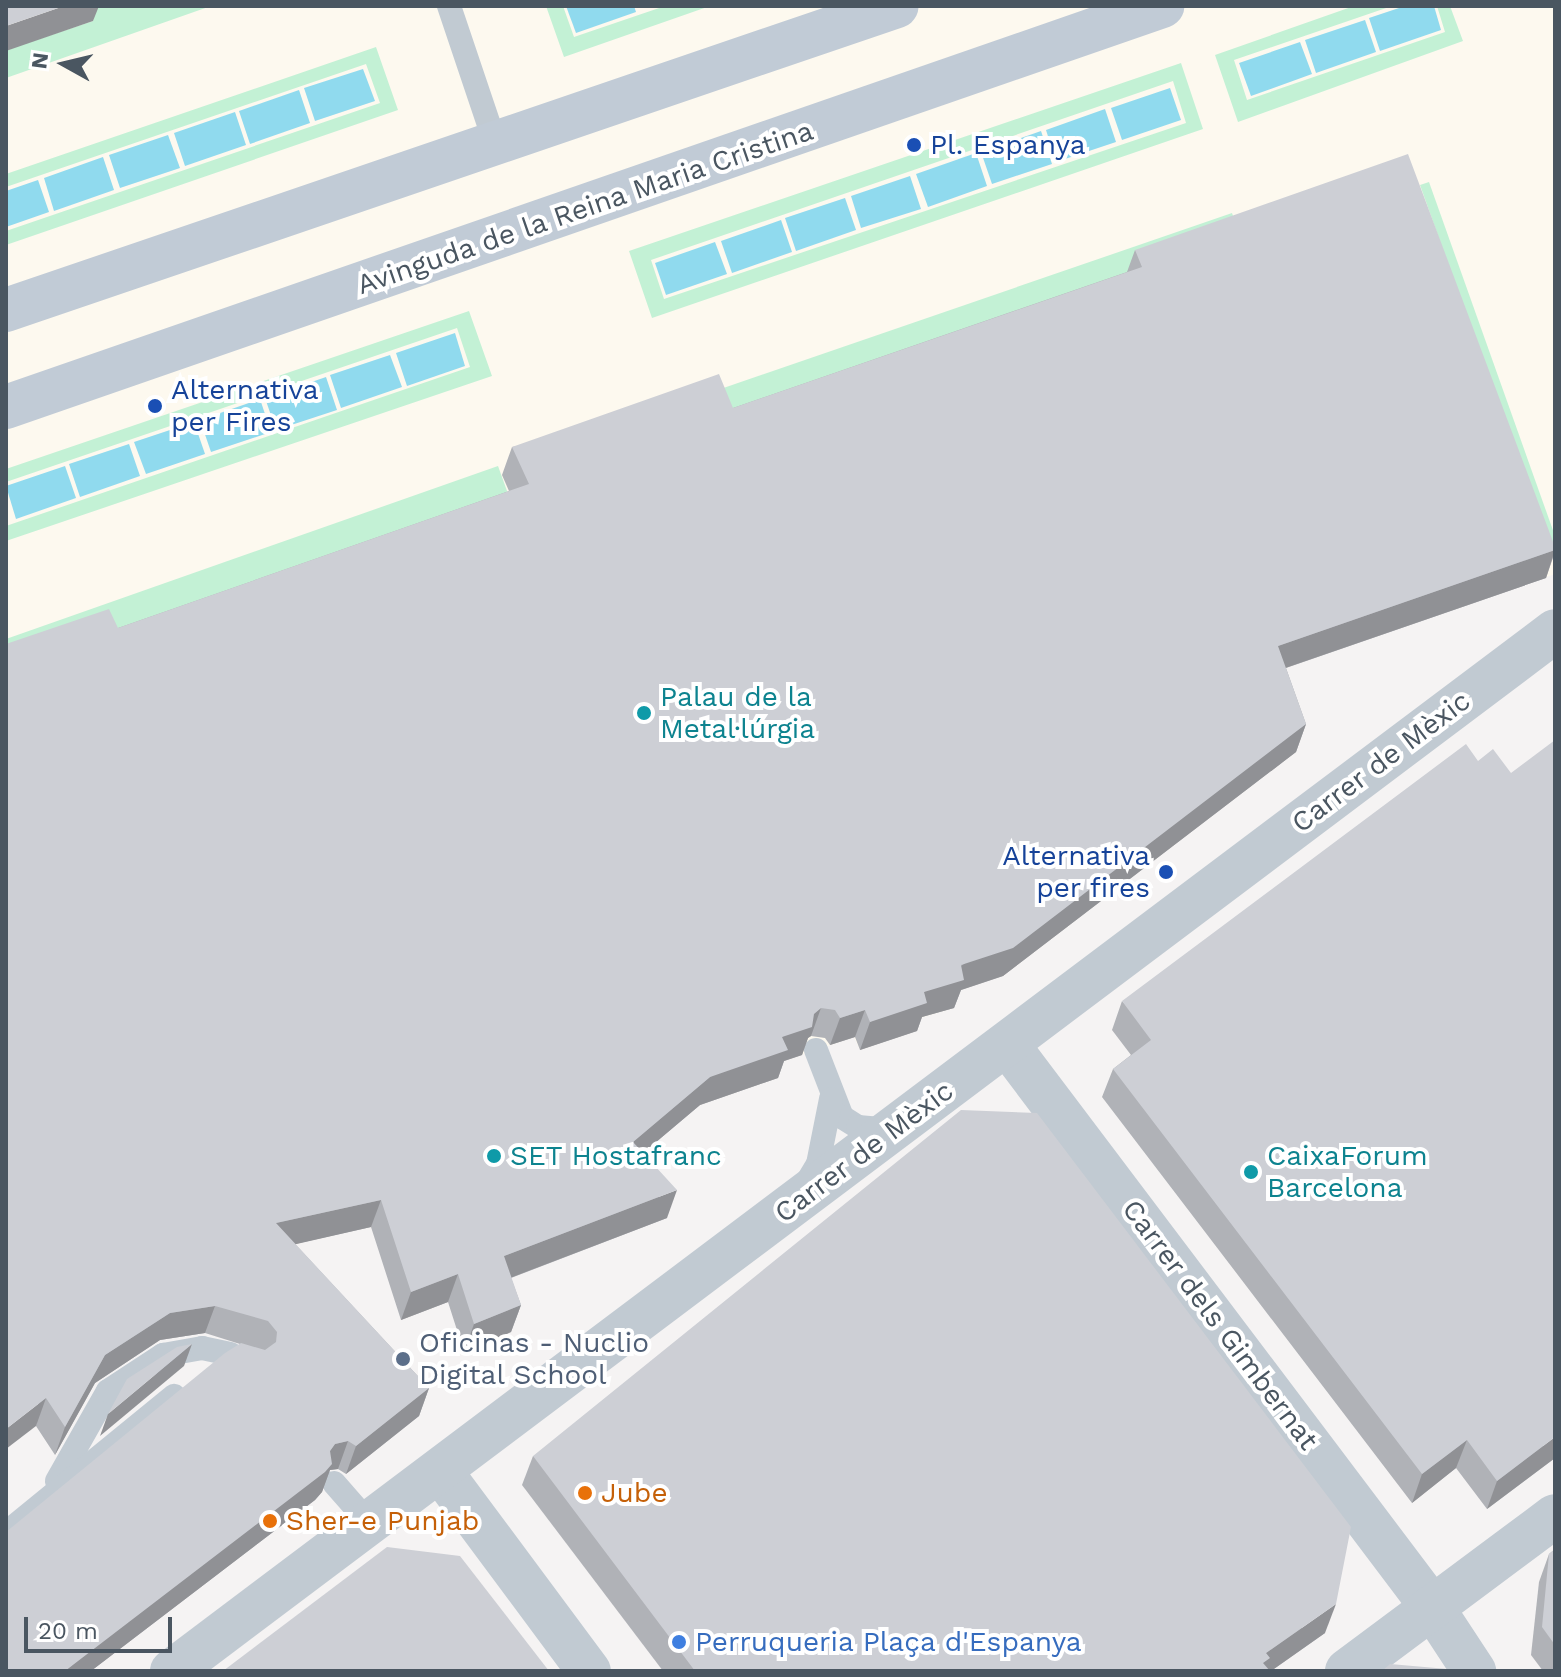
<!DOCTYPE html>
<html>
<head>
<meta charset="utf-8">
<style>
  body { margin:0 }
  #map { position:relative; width:1561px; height:1677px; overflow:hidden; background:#f5f3f3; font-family:"Work Sans",sans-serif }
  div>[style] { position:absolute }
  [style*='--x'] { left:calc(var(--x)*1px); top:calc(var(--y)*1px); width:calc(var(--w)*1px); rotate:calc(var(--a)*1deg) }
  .commercial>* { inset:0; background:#fdf9ef }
  .green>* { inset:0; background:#c3f1d5 }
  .water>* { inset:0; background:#90daee }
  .lane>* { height:24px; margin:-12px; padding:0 12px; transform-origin:12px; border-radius:12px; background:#c1cad2 }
  .street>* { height:44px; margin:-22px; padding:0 22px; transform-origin:22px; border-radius:22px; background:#c1cad2 }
  .secondary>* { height:44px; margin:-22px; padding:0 22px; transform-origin:22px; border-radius:22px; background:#c1cbd6 }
  .wall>* { inset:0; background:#b0b2b7 }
  .shaded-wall>* { inset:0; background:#909195 }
  .building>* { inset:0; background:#cdcfd5 }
  .dots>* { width:22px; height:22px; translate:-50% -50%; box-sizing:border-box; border:4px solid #fff; border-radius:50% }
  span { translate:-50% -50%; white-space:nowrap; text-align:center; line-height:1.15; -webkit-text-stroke:8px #fff; paint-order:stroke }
  .transit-label { font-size:28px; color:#164399 }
  .left { translate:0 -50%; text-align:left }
  .right { translate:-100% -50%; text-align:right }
  .street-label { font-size:28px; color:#4a5661 }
  .culture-label { font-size:28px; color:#0d838f }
  .service-label { font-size:28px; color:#4e5e75 }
  .food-label { font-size:28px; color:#c56008 }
  .shop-label { font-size:28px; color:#366cbe }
  .frame { position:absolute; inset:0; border:8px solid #4a5661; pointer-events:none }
  .north { position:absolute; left:24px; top:24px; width:80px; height:80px; -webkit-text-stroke:6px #fff; paint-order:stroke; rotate:278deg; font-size:22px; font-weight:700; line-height:32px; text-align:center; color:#4a5661 }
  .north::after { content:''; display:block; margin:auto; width:28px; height:36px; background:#4a5661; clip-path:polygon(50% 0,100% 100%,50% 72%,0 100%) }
  .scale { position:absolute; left:24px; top:1617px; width:148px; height:36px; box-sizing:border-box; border:4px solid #4a5661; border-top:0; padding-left:10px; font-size:24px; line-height:28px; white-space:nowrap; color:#4a5661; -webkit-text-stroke:6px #fff; paint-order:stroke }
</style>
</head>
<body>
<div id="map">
  <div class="commercial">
    <div style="clip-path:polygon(6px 6px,1555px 6px,1555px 574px,1268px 674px,1296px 752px,1003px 976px,952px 993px,954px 1008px,914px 1020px,917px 1031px,860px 1050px,854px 1037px,773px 1065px,778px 1078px,719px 1098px,696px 1029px,262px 1120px,299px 1243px,6px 1306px)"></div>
  </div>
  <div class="green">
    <div style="clip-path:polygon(95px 6px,211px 6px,6px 78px,6px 50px,93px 21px)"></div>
    <div style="clip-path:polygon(546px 6px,563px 6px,574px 37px,665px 6px,710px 6px,564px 57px)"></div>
    <div style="clip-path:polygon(1354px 6px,1392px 6px,1234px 60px,1247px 100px,1445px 32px,1437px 6px,1450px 6px,1463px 41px,1238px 122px,1215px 55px)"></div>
    <div style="clip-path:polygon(376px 47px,398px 110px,6px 245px,6px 231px,380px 103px,366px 64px,6px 187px,6px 174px)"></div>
    <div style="clip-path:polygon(evenodd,1181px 63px,1203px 129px,652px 318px,629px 251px,1181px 63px,1173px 81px,1186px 123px,664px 299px,651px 260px,1173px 81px)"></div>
    <div style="clip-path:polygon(1429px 182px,1555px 536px,1554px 561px,1420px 185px)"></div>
    <div style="clip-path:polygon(1232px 213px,1240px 237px,723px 436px,706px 394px)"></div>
    <div style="clip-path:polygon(469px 311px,492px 376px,6px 541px,6px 526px,470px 367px,457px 328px,6px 482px,6px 469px)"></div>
    <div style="clip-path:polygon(498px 466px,515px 513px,6px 668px,6px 639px)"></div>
  </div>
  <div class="water">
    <div style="clip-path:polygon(566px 6px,634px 6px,636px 12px,576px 33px)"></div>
    <div style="clip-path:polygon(1405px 6px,1434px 6px,1441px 30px,1380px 51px,1369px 18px)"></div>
    <div style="clip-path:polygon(1365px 20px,1376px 52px,1316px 73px,1305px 40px)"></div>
    <div style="clip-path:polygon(1300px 42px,1312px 74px,1251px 96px,1239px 63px)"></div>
    <div style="clip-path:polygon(363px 69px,375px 101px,315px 121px,304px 88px)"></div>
    <div style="clip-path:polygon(1170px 88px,1181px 120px,1122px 140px,1111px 108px)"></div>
    <div style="clip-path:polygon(299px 90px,310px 123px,250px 144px,239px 111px)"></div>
    <div style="clip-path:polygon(1105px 109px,1116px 142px,1056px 162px,1046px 130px)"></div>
    <div style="clip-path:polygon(235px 112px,246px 145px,185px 166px,174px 133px)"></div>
    <div style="clip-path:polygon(1041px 131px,1052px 164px,992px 184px,981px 152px)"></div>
    <div style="clip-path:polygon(168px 135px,180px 168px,120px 188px,109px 155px)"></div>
    <div style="clip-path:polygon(976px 153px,987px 186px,928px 207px,916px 174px)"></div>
    <div style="clip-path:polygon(103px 157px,114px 190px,54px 211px,44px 178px)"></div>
    <div style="clip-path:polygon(910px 176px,921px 209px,861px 228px,851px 196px)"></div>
    <div style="clip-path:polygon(38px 180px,49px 212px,6px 227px,6px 191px)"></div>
    <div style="clip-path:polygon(845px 198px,856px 230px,796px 251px,785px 218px)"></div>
    <div style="clip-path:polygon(781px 220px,792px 252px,732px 273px,721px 241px)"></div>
    <div style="clip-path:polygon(715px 242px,727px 274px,666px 295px,655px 263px)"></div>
    <div style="clip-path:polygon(455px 333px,465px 366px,407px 386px,396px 353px)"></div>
    <div style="clip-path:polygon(390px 355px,402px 387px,341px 408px,330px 375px)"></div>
    <div style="clip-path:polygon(326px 377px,337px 410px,276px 430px,265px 398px)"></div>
    <div style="clip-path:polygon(260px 399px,271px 432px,211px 452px,200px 420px)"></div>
    <div style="clip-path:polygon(194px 422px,205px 454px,146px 474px,134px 442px)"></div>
    <div style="clip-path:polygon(129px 444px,140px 476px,80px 497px,69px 464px)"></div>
    <div style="clip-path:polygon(65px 466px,76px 498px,16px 519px,6px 486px)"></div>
  </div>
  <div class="lane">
    <div style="--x:449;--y:6;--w:145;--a:71.4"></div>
    <div style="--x:816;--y:1050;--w:72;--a:68.8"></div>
    <div style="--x:842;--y:1117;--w:19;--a:32"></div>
    <div style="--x:858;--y:1127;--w:34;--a:5"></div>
    <div style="--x:806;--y:1184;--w:23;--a:-59"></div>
    <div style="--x:818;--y:1164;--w:66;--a:-78.7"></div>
    <div style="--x:57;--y:1481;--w:103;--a:-60.5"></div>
    <div style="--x:108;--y:1391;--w:66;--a:-33.2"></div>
    <div style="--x:163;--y:1355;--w:40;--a:-10"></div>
    <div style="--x:202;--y:1348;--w:29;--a:12"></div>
    <div style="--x:334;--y:1483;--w:53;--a:48.8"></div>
    <div style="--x:6;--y:1533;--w:217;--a:-39.2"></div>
  </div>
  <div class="street">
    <div style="--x:1007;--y:1044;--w:705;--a:52.95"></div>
    <div style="--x:1432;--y:1607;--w:77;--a:56.7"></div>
    <div style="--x:441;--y:1472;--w:248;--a:53.4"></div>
    <div style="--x:172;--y:1671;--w:1730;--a:-36.94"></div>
    <div style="--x:1347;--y:1671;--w:259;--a:-36.7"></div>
  </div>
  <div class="secondary">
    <div style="--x:6;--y:310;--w:941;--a:-18.84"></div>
    <div style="--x:6;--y:407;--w:1224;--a:-19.13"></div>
  </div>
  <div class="wall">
    <div style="clip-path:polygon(1135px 250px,1555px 547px,1555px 552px,1546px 578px,1286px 668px,1306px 724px,1296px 752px,1003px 976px,961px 990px,954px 1008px,922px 1017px,917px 1031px,860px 1050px,855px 1037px,830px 1045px,825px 1038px,811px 1036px,808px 1038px,802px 1055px,784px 1061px,778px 1078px,700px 1105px,643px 1153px,667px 1218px,511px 1278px,521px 1305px,511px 1332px,464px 1352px,448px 1302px,401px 1320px,371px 1227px,295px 1244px,429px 1388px,419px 1416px,346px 1474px,338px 1469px,330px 1470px,322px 1492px,315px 1500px,91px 1671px,6px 1671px,240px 1344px,205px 1333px,160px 1340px,95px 1383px,55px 1455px,36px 1426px,118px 628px,509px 491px,502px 475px,512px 447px,733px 408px,1127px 272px)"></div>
    <div style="clip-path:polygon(1122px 1001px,1555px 1458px,1487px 1509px,1456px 1468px,1412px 1503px,1102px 1097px,1113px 1069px,1131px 1055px,1112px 1030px)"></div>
    <div style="clip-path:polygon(533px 1456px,1325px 1633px,1271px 1671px,663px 1671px,522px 1485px)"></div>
    <div style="clip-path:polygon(1555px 1549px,1555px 1671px,1543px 1671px,1531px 1655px,1539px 1582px,1549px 1554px)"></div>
  </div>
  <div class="shaded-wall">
    <div style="clip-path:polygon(64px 6px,99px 6px,93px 21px,6px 51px,6px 26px)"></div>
    <div style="clip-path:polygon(1555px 550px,1546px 578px,1268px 674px,1278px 646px)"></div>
    <div style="clip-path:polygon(1306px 724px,1296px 752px,1003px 976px,961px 990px,954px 1008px,922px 1017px,917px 1031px,860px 1050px,870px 1022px,924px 992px)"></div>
    <div style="clip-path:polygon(821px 1008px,811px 1036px,808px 1038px,802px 1055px,784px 1061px,778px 1078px,700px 1105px,623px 1170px,633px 1142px,710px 1077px,782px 1037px)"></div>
    <div style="clip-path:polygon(865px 1010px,855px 1037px,830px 1045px,840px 1018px)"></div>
    <div style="clip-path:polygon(677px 1190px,667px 1218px,494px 1284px,504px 1256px)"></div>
    <div style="clip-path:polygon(381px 1200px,371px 1227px,266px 1251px,276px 1223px)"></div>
    <div style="clip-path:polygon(458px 1274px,448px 1302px,401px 1320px,411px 1292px)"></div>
    <div style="clip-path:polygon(521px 1305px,511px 1332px,464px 1352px,474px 1324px)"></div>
    <div style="clip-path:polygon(215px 1306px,205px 1333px,160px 1340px,95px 1383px,55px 1455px,65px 1427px,105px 1355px,170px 1313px)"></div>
    <div style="clip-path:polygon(192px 1344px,184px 1366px,100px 1436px,108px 1414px)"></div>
    <div style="clip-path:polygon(429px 1388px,419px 1416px,346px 1474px,356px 1446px)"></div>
    <div style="clip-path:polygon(46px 1398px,36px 1426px,6px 1449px,6px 1429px)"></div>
    <div style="clip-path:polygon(1555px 1437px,1555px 1458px,1487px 1509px,1497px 1481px)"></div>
    <div style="clip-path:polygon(1467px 1440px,1456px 1468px,1412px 1503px,1422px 1474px)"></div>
    <div style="clip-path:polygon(348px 1441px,338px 1469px,330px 1470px,322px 1492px,315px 1500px,91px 1671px,65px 1671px,330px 1451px,335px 1444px)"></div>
    <div style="clip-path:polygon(1336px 1604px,1325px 1633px,1271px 1671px,1260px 1671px,1266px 1653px)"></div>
  </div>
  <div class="building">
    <div style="clip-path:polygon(6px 6px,64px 6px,6px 26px)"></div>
    <div style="clip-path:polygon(1408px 154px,1555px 547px,1555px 550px,1278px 646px,1306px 724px,1013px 948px,961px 965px,964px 980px,924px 992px,927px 1003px,870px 1022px,865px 1010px,840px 1018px,835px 1010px,821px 1008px,814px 1014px,812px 1027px,782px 1037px,788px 1050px,710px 1077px,633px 1142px,677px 1190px,504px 1256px,521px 1305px,474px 1324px,458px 1274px,411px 1292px,381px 1200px,276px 1223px,429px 1388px,356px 1446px,348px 1441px,335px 1444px,330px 1451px,332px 1464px,325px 1472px,65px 1671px,6px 1671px,6px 1532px,225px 1353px,241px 1343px,265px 1350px,276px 1342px,277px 1332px,268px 1321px,215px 1306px,170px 1313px,105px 1355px,65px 1427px,46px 1398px,6px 1429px,6px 644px,109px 609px,118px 628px,529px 484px,512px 447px,719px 374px,733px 408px,1142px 267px,1135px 250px)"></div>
    <div style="clip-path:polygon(1555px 740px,1555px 1437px,1497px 1481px,1467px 1440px,1422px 1474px,1113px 1069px,1151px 1040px,1122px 1001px,1466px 744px,1478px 761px,1493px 749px,1511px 773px)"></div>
    <div style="clip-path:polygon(961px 1110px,1037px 1113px,1351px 1527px,1336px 1604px,1266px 1653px,1270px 1658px,1263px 1663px,1270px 1671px,695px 1671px,533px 1456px)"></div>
    <div style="clip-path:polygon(192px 1344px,108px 1414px,127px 1379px,177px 1347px)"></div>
    <div style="clip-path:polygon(387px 1547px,460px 1556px,549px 1671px,223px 1671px)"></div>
    <div style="clip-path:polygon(1555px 1549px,1555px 1645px,1542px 1627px,1549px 1554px)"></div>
    <div style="clip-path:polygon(1390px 1664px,1459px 1670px,1460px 1671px,1382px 1671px)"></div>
  </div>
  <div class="dots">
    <div style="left:914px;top:145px;background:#1a4fb4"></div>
    <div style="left:155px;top:406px;background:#1a4fb4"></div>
    <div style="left:644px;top:713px;background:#0f9aa8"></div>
    <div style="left:1166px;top:872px;background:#1a4fb4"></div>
    <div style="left:494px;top:1156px;background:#0f9aa8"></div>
    <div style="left:1251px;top:1172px;background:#0f9aa8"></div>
    <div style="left:403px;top:1359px;background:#5c6f8a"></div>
    <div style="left:585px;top:1493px;background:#e8710a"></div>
    <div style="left:270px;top:1521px;background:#e8710a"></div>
    <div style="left:679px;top:1642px;background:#3f7fe0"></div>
  </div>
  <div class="transit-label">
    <span class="left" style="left:930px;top:145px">Pl. Espanya</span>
    <span class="left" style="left:171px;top:406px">Alternativa<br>per Fires</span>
    <span class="right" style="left:1150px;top:872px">Alternativa<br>per fires</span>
  </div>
  <div class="street-label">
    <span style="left:585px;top:208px;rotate:-19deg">Avinguda de la Reina Maria Cristina</span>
    <span style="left:1381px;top:762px;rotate:-37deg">Carrer de Mèxic</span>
    <span style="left:864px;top:1152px;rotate:-37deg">Carrer de Mèxic</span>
    <span style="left:1220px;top:1325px;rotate:53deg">Carrer dels Gimbernat</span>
  </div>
  <div class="culture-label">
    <span class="left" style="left:660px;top:713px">Palau de la<br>Metal·lúrgia</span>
    <span class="left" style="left:510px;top:1156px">SET Hostafranc</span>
    <span class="left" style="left:1267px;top:1172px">CaixaForum<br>Barcelona</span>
  </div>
  <div class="service-label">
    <span class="left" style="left:419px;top:1359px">Oficinas - Nuclio<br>Digital School</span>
  </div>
  <div class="food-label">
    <span class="left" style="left:601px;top:1493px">Jube</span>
    <span class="left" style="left:286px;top:1521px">Sher-e Punjab</span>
  </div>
  <div class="shop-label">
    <span class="left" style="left:695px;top:1642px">Perruqueria Plaça d'Espanya</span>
  </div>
  <div class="frame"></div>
  <div class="north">N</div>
  <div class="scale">20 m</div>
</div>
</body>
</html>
